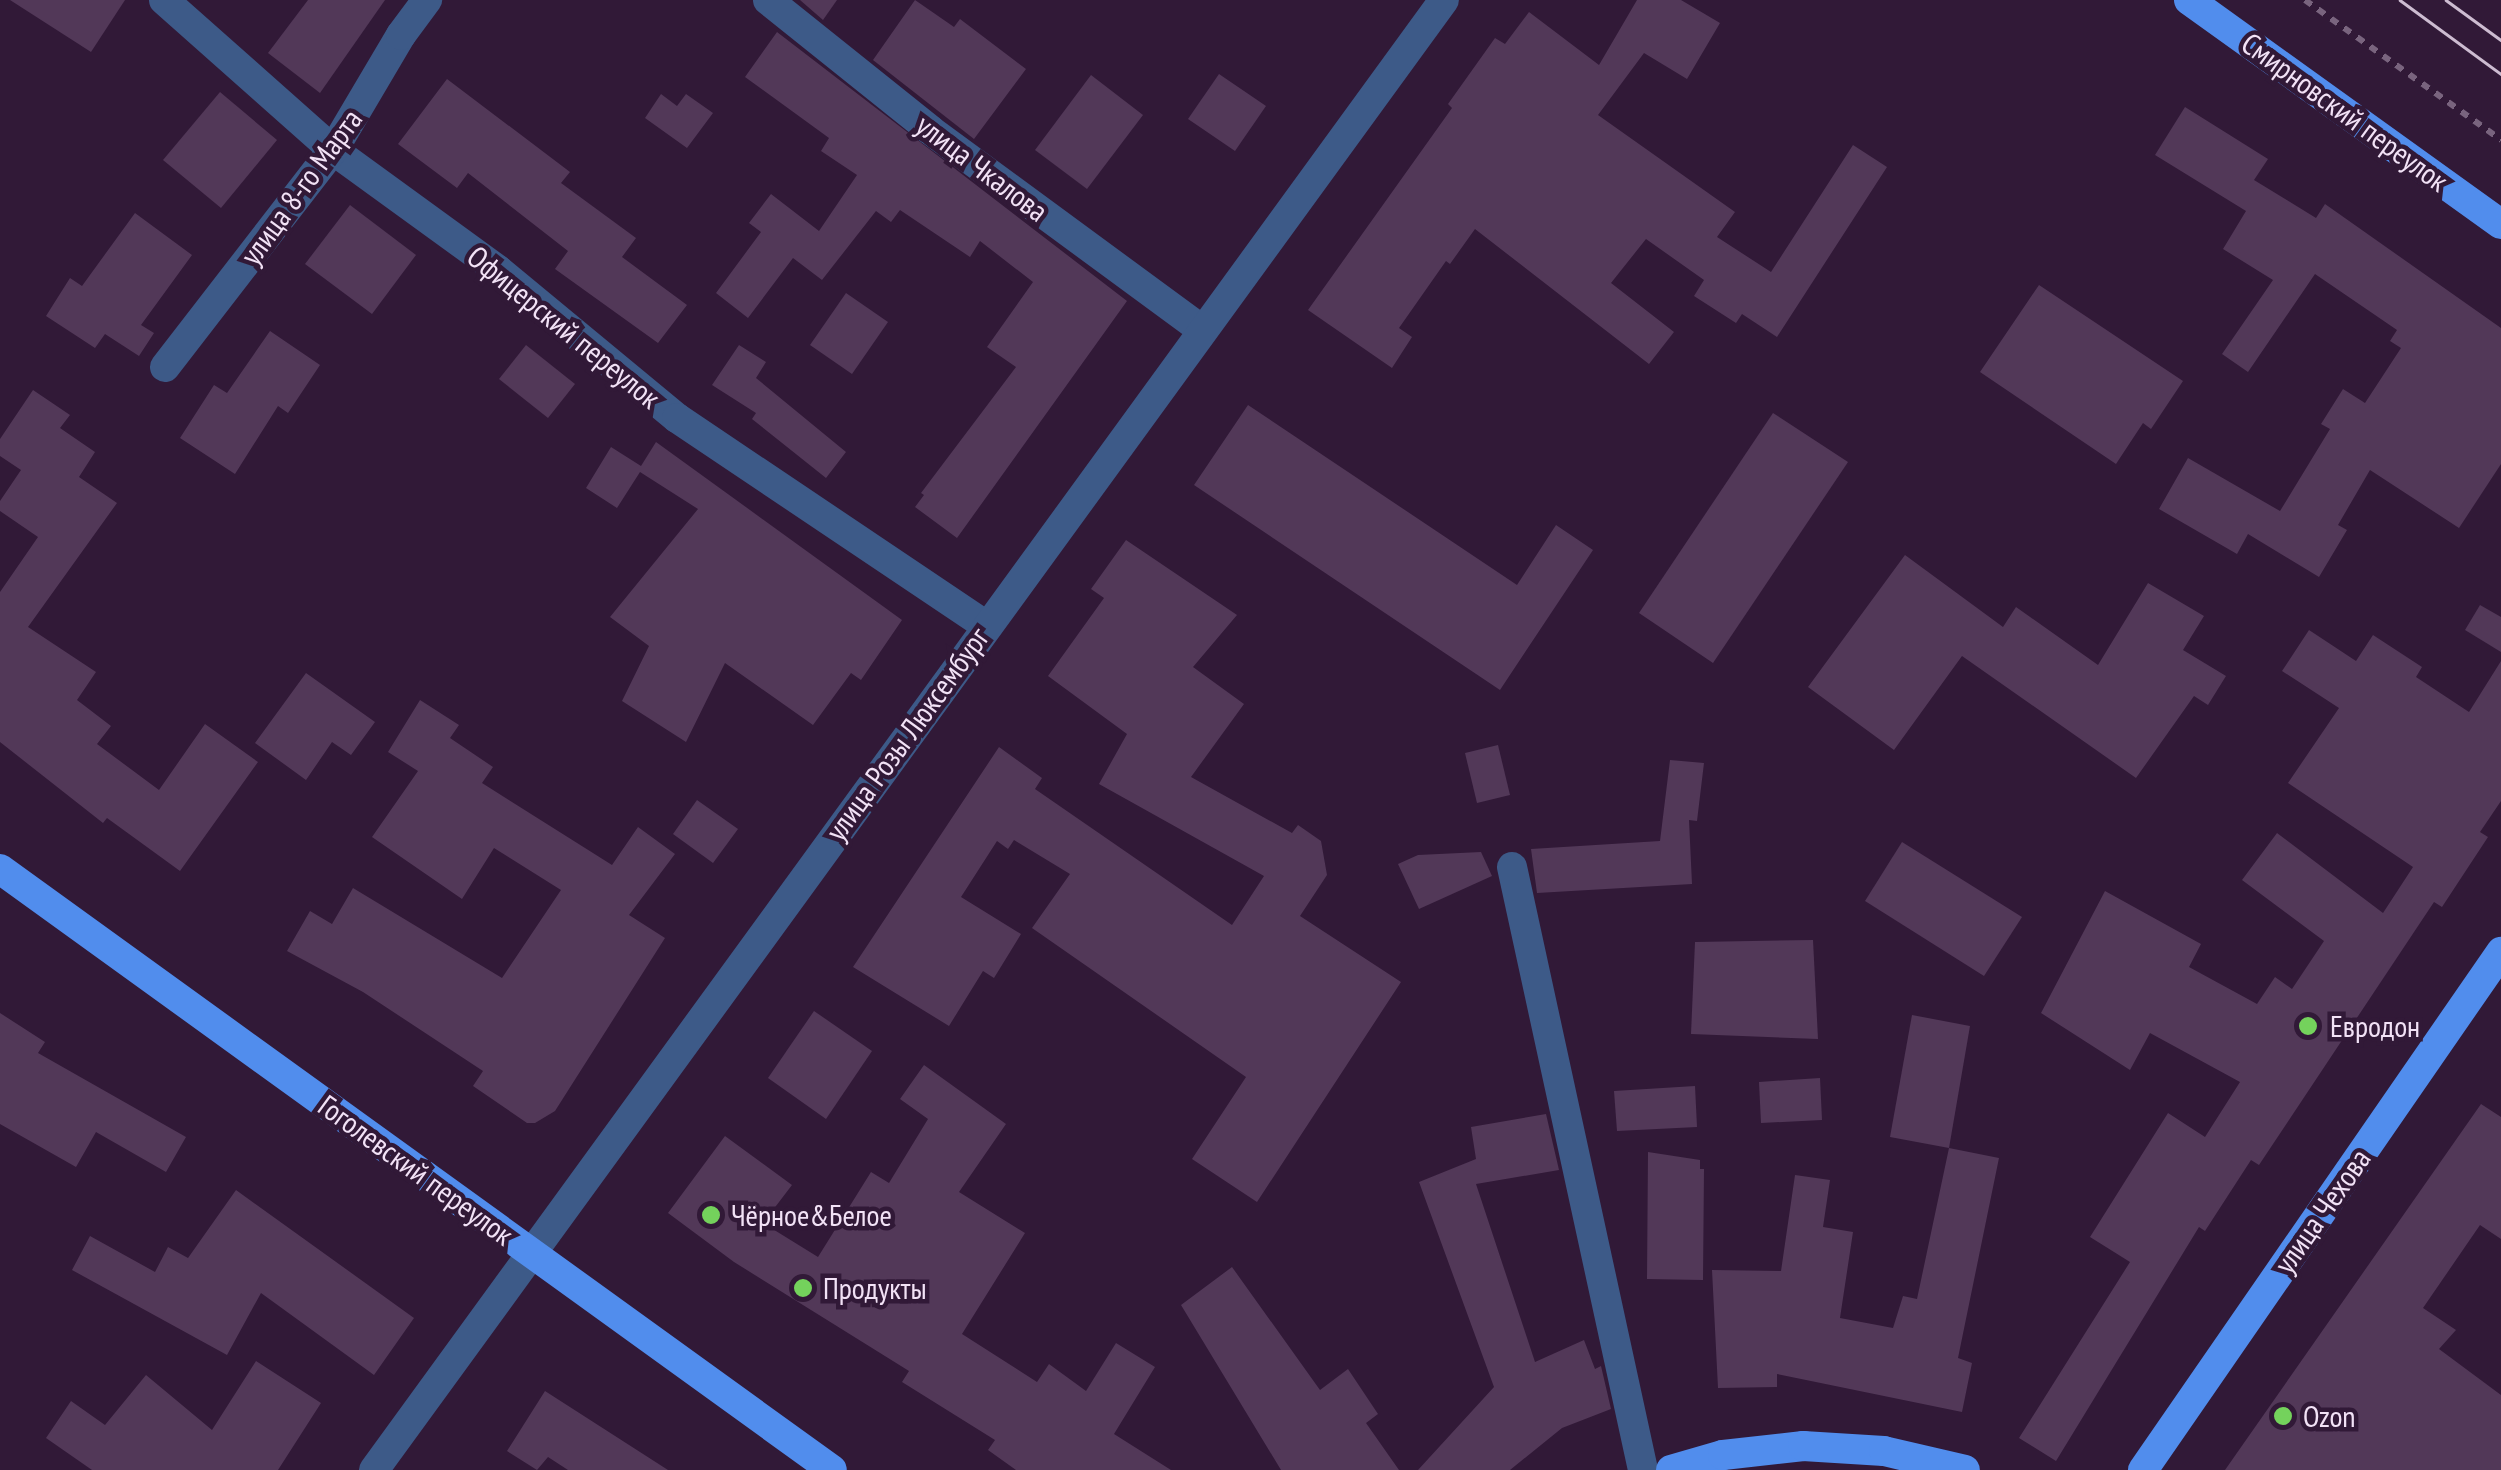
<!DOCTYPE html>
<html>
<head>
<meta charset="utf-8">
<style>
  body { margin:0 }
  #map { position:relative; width:2501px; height:1470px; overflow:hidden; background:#311937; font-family:"PT Sans Narrow",sans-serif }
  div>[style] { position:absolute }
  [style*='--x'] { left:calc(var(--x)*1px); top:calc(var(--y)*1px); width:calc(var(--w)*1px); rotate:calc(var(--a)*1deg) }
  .building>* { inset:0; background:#523858 }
  .path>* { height:6px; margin-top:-3px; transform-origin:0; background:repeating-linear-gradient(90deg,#79647e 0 8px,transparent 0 16px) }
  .minor>* { height:30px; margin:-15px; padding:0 15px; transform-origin:15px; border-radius:15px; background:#3d5a88 }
  .major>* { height:30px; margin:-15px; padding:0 15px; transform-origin:15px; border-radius:15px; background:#518ded }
  .tram>* { height:2.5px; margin:-1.25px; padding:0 1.25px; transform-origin:1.25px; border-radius:1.25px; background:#cdbcd1 }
  .dots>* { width:28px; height:28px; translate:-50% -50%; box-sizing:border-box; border:5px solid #311937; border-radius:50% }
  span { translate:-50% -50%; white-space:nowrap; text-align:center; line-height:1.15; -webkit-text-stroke:9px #311937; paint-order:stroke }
  .street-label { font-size:30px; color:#f2e2f6 }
  .poi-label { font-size:30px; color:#f2e2f6 }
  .left { translate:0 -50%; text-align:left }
</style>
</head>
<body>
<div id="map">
  <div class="building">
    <div style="clip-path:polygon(10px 0,125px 0,91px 52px)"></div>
    <div style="clip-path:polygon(308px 0,385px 0,320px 93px,268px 53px)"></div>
    <div style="clip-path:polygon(800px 0,837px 0,823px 20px)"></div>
    <div style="clip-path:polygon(915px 0,954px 27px,960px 19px,1026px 69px,974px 139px,873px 60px)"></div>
    <div style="clip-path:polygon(1637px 0,1681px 0,1720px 23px,1687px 79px,1644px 53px,1598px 115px,1735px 212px,1717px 237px,1771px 272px,1853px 145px,1887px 167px,1777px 337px,1742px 314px,1736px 323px,1694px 296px,1704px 280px,1646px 239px,1611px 283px,1674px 332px,1649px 364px,1475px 229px,1450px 264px,1446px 261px,1399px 328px,1412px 337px,1392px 368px,1308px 310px,1452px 108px,1448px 104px,1495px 38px,1505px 44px,1529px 12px,1599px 65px)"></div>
    <div style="clip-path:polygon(777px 32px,1127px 301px,957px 538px,915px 507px,924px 495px,921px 493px,1016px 367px,987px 347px,1033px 282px,980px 241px,970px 257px,900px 210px,891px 222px,876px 211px,822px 280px,793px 258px,748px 318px,716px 293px,761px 232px,749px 223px,771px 194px,819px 231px,857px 175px,821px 151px,829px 138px,745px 77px)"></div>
    <div style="clip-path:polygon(1219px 74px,1266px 106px,1235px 151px,1188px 119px)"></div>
    <div style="clip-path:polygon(1091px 75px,1143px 115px,1087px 189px,1035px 150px)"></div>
    <div style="clip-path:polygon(447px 79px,570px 172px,561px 183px,636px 238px,622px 257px,687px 305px,658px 343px,555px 269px,568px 251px,468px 173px,457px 188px,398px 144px)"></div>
    <div style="clip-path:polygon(220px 92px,277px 140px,221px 208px,163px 160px)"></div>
    <div style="clip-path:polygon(661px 94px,677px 106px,686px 94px,713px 113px,687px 148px,645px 118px)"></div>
    <div style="clip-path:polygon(2185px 107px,2268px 159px,2254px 180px,2316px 218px,2325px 204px,2501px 328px,2501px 464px,2459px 528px,2370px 470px,2338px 525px,2347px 530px,2319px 577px,2248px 534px,2237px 554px,2159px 509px,2188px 458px,2280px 511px,2330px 429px,2321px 424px,2343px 389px,2365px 403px,2401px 348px,2390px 341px,2397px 330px,2315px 274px,2248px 372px,2222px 354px,2273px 280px,2223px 249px,2246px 211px,2155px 155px)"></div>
    <div style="clip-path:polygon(350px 205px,416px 255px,372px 314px,305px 264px)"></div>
    <div style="clip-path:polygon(135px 213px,192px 255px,141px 325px,154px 333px,139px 356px,105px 334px,95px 348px,46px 316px,70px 278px,82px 286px)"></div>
    <div style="clip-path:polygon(2039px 285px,2183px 381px,2151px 429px,2143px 423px,2116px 464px,1980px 372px)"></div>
    <div style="clip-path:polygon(846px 293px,888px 322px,852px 374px,810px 345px)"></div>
    <div style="clip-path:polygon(270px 331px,320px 365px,288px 413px,278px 406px,235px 474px,180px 438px,214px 385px,227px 393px)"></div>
    <div style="clip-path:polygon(526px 345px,575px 384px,548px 418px,499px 379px)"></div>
    <div style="clip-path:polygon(739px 345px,766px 362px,756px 378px,846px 452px,826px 478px,752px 419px,756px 413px,712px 385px)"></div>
    <div style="clip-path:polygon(33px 390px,70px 415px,60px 428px,95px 452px,79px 477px,117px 503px,28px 627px,96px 672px,77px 700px,111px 726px,97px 744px,159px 790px,205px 724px,258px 762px,180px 871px,107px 818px,103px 823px,0 742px,0 592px,38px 537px,0 511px,0 501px,21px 470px,0 456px,0 439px)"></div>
    <div style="clip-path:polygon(1248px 405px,1517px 585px,1556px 525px,1593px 550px,1500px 690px,1194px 485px)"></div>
    <div style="clip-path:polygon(1773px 413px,1848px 462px,1713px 663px,1639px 613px)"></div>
    <div style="clip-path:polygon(656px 442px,902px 620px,861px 680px,851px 673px,813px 725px,725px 663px,686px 742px,622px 701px,649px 646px,610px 617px,698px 509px,640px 472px,617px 508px,586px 488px,611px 447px,641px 466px)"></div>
    <div style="clip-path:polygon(1126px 540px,1237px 615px,1193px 667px,1244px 704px,1191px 777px,1292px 833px,1298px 825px,1321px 841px,1327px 875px,1300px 916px,1401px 982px,1257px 1202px,1192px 1159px,1246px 1077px,1032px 928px,1070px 874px,1014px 840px,1008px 849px,997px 841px,961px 897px,1021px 934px,994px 978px,983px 971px,949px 1026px,853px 967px,999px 747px,1042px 778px,1035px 789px,1232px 925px,1264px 876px,1099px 784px,1127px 734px,1048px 676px,1104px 598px,1091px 589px)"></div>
    <div style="clip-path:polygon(1905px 555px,2003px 627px,2016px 607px,2098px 665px,2148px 583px,2204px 616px,2183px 650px,2226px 676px,2208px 705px,2194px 696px,2136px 778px,1962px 656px,1894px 750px,1808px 687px)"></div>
    <div style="clip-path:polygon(2480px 605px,2501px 617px,2501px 652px,2465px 630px)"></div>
    <div style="clip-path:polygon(2309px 630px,2356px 661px,2373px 635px,2422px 667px,2416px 677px,2469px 712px,2501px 661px,2501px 801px,2480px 832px,2488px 837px,2442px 907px,2434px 902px,2259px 1165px,2251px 1160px,2205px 1231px,2199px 1227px,2056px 1461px,2019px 1438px,2130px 1262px,2090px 1237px,2168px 1113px,2205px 1137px,2240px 1082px,2150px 1033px,2130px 1070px,2041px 1013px,2105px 891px,2201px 944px,2189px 967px,2257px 1004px,2275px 977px,2292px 989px,2324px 941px,2242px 880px,2277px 833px,2383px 913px,2413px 867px,2288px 783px,2339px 708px,2282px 671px)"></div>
    <div style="clip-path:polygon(306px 673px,375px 722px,351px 755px,332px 742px,306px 780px,255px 743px)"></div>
    <div style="clip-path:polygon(420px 700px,459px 725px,450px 738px,493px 767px,482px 783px,612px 865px,638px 827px,675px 854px,629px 915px,665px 938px,555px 1111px,535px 1123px,527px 1123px,473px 1086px,483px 1071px,363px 992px,287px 951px,310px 911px,332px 924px,353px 888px,502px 978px,561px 890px,494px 848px,462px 899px,372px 837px,418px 771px,388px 752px)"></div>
    <div style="clip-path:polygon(1498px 745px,1510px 795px,1477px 803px,1465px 753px)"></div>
    <div style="clip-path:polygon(1670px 760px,1704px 763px,1697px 821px,1689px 820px,1692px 884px,1537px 893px,1531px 849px,1660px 841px)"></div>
    <div style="clip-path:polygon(697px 800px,738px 829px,713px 863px,673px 834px)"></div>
    <div style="clip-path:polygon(1902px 842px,2022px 917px,1984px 976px,1865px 901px)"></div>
    <div style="clip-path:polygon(1481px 852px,1492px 876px,1419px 909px,1398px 864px,1418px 855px)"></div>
    <div style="clip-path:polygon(1813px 940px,1818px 1039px,1691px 1034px,1695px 942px)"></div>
    <div style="clip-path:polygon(814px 1011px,872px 1051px,826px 1119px,768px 1078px)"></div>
    <div style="clip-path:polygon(0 1013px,45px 1042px,38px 1053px,186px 1137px,166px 1172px,96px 1132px,76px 1167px,0 1124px)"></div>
    <div style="clip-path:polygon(1912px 1015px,1970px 1026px,1949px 1148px,1890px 1137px)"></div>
    <div style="clip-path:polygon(924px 1065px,1006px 1124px,959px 1192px,1025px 1233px,962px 1334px,1037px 1382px,1049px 1364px,1086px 1391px,1116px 1343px,1155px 1367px,1114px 1434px,1171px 1470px,1016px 1470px,988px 1450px,995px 1440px,902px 1382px,909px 1371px,734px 1262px,668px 1213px,725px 1136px,792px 1185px,763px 1223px,818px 1257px,871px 1172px,889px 1183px,928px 1119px,900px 1099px)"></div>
    <div style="clip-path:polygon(1820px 1078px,1822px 1120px,1761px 1123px,1759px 1082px)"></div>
    <div style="clip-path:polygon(1695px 1086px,1697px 1127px,1617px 1131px,1614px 1091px)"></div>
    <div style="clip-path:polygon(2481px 1104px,2501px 1117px,2501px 1239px,2480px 1225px,2423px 1308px,2456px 1330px,2439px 1349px,2501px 1395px,2501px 1470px,2225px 1470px)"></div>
    <div style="clip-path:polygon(1546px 1114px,1559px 1170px,1476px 1184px,1535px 1362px,1584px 1340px,1595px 1369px,1601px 1366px,1611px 1409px,1562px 1428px,1510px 1470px,1418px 1470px,1494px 1387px,1419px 1182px,1476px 1159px,1471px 1127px)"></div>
    <div style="clip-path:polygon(1949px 1148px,1999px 1158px,1958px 1358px,1972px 1363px,1962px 1412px,1777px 1374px,1777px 1387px,1718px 1388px,1712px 1270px,1781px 1271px,1795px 1175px,1830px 1180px,1823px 1227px,1853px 1232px,1840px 1318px,1893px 1328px,1903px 1296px,1917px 1299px)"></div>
    <div style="clip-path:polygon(1648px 1152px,1700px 1160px,1700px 1169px,1704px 1169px,1703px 1280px,1647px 1279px)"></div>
    <div style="clip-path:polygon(236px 1190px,414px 1318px,374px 1375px,261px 1293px,227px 1355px,72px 1270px,90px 1236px,155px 1272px,168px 1247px,188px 1258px)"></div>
    <div style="clip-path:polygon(1232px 1267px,1320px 1390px,1348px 1369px,1378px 1414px,1366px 1423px,1399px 1470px,1281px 1470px,1181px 1305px)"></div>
    <div style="clip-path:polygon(256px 1361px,321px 1403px,278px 1470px,92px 1470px,46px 1438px,71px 1401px,105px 1425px,146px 1375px,212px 1430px)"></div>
    <div style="clip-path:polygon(545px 1391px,668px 1470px,568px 1470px,548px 1457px,537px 1470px,507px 1451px)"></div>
  </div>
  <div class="path">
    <div style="--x:2305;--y:0;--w:241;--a:35.5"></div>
  </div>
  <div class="minor">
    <div style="--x:164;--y:0;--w:226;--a:41.6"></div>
    <div style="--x:333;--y:150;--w:204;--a:36"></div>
    <div style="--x:498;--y:270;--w:232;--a:39.6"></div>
    <div style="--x:677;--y:418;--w:371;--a:33.9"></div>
    <div style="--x:768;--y:0;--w:208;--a:38.7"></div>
    <div style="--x:930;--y:130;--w:338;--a:36.3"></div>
    <div style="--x:165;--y:367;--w:274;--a:-52.3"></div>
    <div style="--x:333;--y:150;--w:134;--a:-59.4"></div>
    <div style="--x:401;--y:35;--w:44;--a:-53.4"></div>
    <div style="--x:1512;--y:867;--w:617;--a:77.74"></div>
    <div style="--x:374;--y:1470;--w:1818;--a:-53.95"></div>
  </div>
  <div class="major">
    <div style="--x:2189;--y:0;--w:384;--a:35.7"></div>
    <div style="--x:0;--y:869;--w:1026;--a:35.84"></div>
    <div style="--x:1671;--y:1470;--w:54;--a:-16.1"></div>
    <div style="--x:1723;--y:1455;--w:81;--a:-6.4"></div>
    <div style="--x:1803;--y:1446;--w:81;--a:3.5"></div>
    <div style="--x:1884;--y:1451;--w:83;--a:13.2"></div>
    <div style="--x:2143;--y:1470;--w:630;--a:-55.35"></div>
  </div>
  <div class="tram">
    <div style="--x:2400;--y:0;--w:125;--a:36.2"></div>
    <div style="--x:2446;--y:0;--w:68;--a:36"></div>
  </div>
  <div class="dots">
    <div style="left:2308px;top:1026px;background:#74d25c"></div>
    <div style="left:711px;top:1215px;background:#74d25c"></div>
    <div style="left:803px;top:1288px;background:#74d25c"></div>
    <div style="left:2283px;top:1416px;background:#74d25c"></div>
  </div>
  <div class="street-label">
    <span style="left:2345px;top:112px;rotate:36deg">Смирновский переулок</span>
    <span style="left:982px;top:168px;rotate:37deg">улица Чкалова</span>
    <span style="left:301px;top:187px;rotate:-54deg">улица 8-го Марта</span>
    <span style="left:564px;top:327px;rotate:39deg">Офицерский переулок</span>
    <span style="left:907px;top:734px;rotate:-54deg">улица Розы Люксембург</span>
    <span style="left:416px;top:1170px;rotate:36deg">Гоголевский переулок</span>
    <span style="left:2322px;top:1211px;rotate:-55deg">улица Чехова</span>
  </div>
  <div class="poi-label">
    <span class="left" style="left:2330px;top:1026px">Евродон</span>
    <span class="left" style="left:731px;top:1215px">Чёрное&amp;Белое</span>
    <span class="left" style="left:823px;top:1288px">Продукты</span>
    <span class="left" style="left:2303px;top:1416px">Ozon</span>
  </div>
</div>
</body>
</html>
